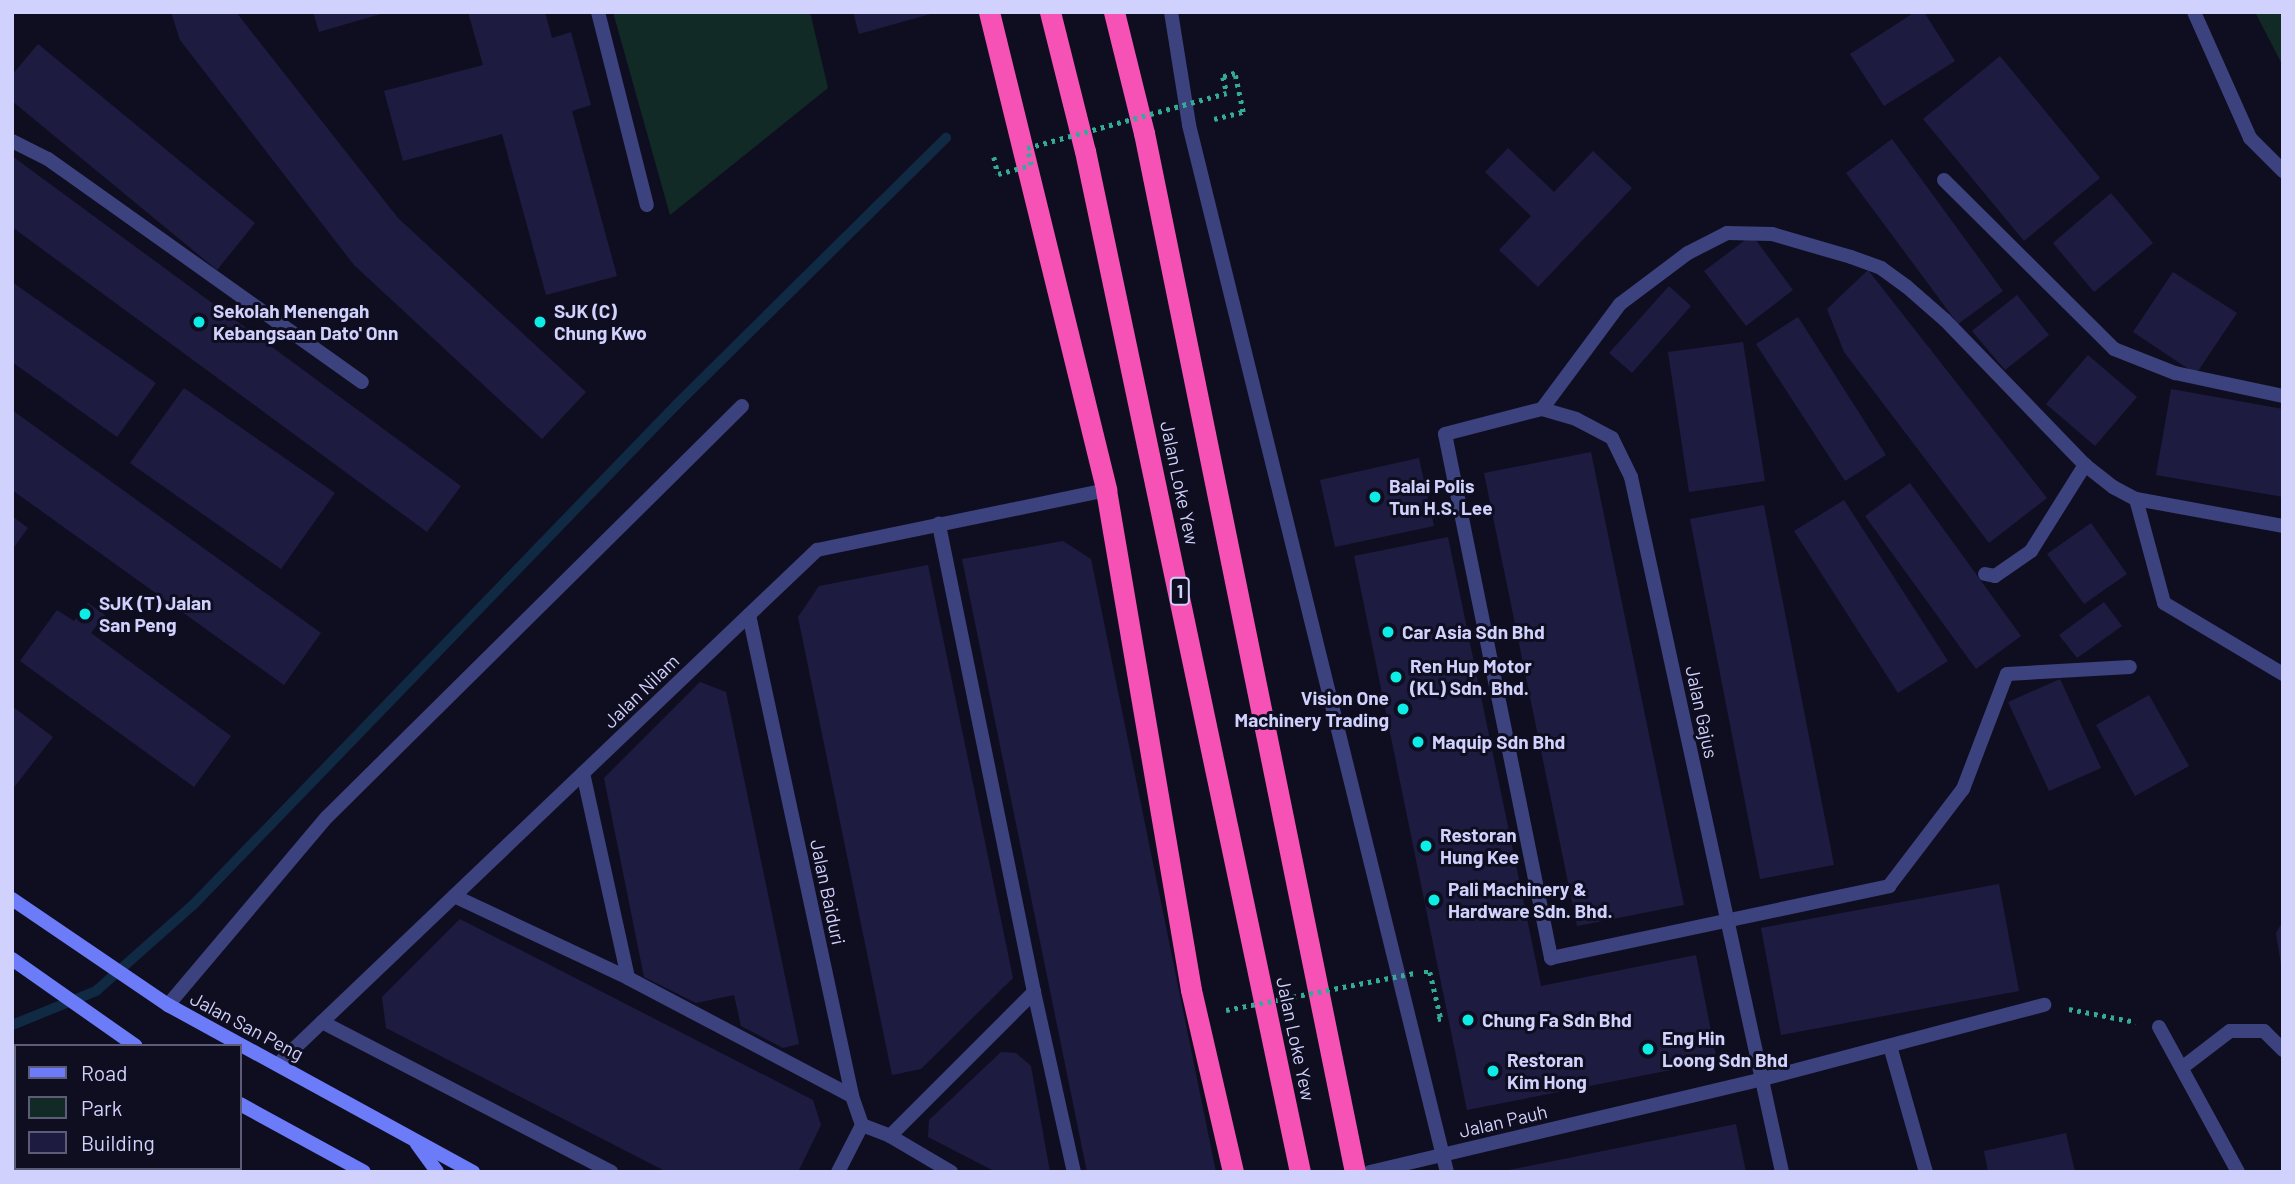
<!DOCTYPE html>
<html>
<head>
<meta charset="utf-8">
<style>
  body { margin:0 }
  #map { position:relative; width:2295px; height:1184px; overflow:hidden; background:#0f0e20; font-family:Barlow,sans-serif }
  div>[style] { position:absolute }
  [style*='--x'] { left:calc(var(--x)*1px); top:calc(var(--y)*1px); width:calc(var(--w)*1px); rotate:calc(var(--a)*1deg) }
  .green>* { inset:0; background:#122a26 }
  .stream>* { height:10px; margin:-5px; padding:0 5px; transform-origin:5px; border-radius:5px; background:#102a43 }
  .building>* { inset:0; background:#1e1b40 }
  .path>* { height:4.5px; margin-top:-2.25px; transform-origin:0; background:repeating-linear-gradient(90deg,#34ac95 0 3.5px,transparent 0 8.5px) }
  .lane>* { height:14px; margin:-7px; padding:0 7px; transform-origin:7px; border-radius:7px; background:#3c427d }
  .street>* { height:14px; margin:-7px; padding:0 7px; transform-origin:7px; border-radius:7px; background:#3c427d }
  .secondary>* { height:14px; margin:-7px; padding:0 7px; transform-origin:7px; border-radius:7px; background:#6c7bf7 }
  .highway>* { height:21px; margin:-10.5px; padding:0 10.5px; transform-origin:10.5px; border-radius:10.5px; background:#f652b6 }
  .path-bridge>* { height:4.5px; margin-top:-2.25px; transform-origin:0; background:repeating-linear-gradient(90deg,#34ac95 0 3.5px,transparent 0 8.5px) }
  .dots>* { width:19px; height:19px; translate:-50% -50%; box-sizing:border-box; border:4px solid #0f0e20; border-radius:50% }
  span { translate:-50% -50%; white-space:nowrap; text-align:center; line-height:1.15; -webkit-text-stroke:6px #0f0e20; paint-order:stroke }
  .shield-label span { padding:2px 5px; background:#0f0e20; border:2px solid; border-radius:5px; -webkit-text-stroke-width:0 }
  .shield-label { font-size:18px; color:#d0d1fc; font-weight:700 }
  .poi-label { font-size:19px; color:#d0d1fc; font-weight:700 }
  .left { translate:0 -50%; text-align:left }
  .right { translate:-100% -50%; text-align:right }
  .street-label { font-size:19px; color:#d0d1fc }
  .frame { position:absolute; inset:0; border:14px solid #d0d1fc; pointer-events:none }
  .legend { position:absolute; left:14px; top:1044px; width:228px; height:126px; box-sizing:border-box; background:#0f0e20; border:2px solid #5c5c78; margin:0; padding:9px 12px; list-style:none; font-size:21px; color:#d0d1fc }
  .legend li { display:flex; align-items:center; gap:14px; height:35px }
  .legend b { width:35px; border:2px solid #5c5c78 }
</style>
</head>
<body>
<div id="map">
  <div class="green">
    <div style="clip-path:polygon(613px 12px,810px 12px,828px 88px,670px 215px)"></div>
    <div style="clip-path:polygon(2255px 12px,2283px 12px,2283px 66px)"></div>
  </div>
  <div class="stream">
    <div style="--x:12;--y:1025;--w:91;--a:-22"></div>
    <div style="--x:96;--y:991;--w:131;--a:-41.6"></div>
    <div style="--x:194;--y:904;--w:694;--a:-45.99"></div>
    <div style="--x:676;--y:405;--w:380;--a:-44.7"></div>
  </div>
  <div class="building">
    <div style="clip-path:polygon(171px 12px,236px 12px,398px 218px,586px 392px,542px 439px,354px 265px,180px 40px)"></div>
    <div style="clip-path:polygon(313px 12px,384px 12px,384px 13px,319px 32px)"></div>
    <div style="clip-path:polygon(468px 12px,545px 12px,552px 38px,571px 32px,591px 105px,572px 111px,617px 276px,546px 295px,502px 134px,403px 161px,384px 91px,483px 65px)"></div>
    <div style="clip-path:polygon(853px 12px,934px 12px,934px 13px,859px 34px)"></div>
    <div style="clip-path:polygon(1915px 12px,1924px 12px,1955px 61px,1884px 106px,1850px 54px)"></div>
    <div style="clip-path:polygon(38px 44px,255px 223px,217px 270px,12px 101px,12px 75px)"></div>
    <div style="clip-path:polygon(2000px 56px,2100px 178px,2024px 241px,1923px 119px)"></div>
    <div style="clip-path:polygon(1892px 139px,2003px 291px,1958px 324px,1846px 173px)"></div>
    <div style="clip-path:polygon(1508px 148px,1554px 192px,1593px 151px,1632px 188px,1538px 287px,1499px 250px,1531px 216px,1485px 172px)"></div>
    <div style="clip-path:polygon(12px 156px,461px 486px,427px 532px,12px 227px)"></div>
    <div style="clip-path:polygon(2111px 193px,2153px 243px,2094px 292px,2053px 243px)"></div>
    <div style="clip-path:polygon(1752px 235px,1793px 290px,1746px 326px,1704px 271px)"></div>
    <div style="clip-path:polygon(1868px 270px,2047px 498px,1989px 543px,1844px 352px,1827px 309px)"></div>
    <div style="clip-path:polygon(2173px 272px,2237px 313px,2196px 374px,2133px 332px)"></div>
    <div style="clip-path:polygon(12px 282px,156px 383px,117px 437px,12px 362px)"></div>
    <div style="clip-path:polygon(1669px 286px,1691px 306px,1632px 373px,1609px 353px)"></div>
    <div style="clip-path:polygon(2017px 295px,2049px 335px,2005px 370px,1972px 331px)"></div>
    <div style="clip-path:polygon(1798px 317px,1886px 455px,1845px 481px,1756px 344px)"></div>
    <div style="clip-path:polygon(1743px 342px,1765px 481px,1689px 492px,1668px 352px)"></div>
    <div style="clip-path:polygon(2088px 355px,2137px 397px,2095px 446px,2046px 404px)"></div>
    <div style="clip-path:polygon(184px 388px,335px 493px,281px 569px,130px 463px)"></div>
    <div style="clip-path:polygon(2171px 389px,2283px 409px,2283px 497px,2156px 475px)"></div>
    <div style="clip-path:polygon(12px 410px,321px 633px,284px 685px,12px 490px)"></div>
    <div style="clip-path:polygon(1591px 452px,1684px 905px,1577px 926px,1484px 473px)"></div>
    <div style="clip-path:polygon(1419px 458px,1434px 526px,1335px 547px,1320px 480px)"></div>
    <div style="clip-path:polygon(1910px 483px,2021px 636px,1976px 669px,1865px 516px)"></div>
    <div style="clip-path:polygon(1844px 500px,1948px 661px,1898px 693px,1794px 531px)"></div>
    <div style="clip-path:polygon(1764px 505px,1834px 865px,1760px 879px,1690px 519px)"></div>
    <div style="clip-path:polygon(12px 516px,28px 528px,12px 550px)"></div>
    <div style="clip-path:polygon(2091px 523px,2127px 574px,2084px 604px,2047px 554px)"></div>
    <div style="clip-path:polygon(1448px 537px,1541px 986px,1696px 955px,1717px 1061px,1467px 1110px,1354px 556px)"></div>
    <div style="clip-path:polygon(1063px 541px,1091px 559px,1216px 1172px,1087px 1172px,962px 559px)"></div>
    <div style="clip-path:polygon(928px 565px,1013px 978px,921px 1069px,892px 1075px,798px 617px,819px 586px)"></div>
    <div style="clip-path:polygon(2104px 602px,2122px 626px,2077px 658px,2059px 635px)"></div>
    <div style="clip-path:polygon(88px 603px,105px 615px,91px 633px,231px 736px,194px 787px,20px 661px,57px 610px,74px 621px)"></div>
    <div style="clip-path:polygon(2060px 679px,2101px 768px,2049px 791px,2008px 702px)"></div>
    <div style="clip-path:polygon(700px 682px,726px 692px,799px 1044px,783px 1048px,741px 1026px,734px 995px,696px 1003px,644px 977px,604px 778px)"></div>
    <div style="clip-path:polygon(2149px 695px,2189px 766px,2135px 796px,2096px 725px)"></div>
    <div style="clip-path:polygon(12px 706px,53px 737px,12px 790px)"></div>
    <div style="clip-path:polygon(1999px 884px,2019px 991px,1781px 1035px,1761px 928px)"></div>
    <div style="clip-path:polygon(460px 919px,813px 1100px,821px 1125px,798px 1172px,667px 1172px,386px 1028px,382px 997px)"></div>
    <div style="clip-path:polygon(2283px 921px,2283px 965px,2281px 965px,2276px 933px)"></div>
    <div style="clip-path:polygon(1001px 1052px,1016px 1053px,1031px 1066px,1050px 1172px,996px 1172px,928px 1137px,929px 1120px)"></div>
    <div style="clip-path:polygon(1736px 1124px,1746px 1172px,1504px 1172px,1504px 1171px)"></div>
    <div style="clip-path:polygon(2066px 1133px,2075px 1172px,1988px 1172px,1984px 1151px)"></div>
  </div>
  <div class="path">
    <div style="--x:1214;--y:119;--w:30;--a:-14"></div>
    <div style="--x:1243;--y:112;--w:40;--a:-102"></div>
    <div style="--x:1235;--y:73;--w:13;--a:162"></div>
    <div style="--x:1223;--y:77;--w:16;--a:76"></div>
    <div style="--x:1424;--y:972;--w:6;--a:0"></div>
    <div style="--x:1430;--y:972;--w:48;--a:76.8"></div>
    <div style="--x:1441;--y:1019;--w:7;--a:172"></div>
    <div style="--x:2069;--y:1009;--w:68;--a:11"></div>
  </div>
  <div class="lane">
    <div style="--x:598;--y:12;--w:199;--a:75.8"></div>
    <div style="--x:2194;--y:12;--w:138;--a:66"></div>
    <div style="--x:2250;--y:138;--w:47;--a:45"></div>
    <div style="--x:12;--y:141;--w:40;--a:26.6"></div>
    <div style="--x:48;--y:159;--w:385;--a:35.4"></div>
    <div style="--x:1944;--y:180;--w:240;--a:44.8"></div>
    <div style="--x:2114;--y:349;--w:66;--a:21.5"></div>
    <div style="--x:2175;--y:373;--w:110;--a:12"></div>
    <div style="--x:1542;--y:409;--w:131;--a:-53.4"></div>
    <div style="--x:1620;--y:304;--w:85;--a:-36.9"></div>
    <div style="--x:1688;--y:253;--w:44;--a:-27.1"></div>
    <div style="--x:1727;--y:233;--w:45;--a:1.3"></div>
    <div style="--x:1772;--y:234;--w:82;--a:16.2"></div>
    <div style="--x:1851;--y:257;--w:32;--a:20"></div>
    <div style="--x:1881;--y:268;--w:31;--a:36"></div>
    <div style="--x:1906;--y:286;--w:52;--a:41.1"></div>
    <div style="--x:1945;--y:320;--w:202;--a:46"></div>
    <div style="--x:2085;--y:465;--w:36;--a:38"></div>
    <div style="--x:2113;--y:487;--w:26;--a:28"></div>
    <div style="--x:2136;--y:499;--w:149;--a:10.4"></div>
    <div style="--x:1445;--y:434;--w:535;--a:78.56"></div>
    <div style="--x:1551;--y:958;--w:346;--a:-12"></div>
    <div style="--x:1889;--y:886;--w:122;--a:-52.7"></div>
    <div style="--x:1963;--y:789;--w:123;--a:-69.1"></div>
    <div style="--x:2007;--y:674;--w:123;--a:-3.3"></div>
    <div style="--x:2136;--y:499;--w:108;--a:74.9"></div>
    <div style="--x:2164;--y:603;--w:139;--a:30.8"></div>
    <div style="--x:1985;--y:574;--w:10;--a:11"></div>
    <div style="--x:1995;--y:576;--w:44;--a:-34.8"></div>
    <div style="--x:2031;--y:551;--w:102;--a:-57.9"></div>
    <div style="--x:583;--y:773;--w:210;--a:77.6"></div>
    <div style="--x:454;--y:896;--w:192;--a:25.2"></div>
    <div style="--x:628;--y:978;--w:253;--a:27.8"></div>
    <div style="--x:1034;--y:992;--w:184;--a:77.5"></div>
    <div style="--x:168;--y:1005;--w:246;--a:-49.8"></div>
    <div style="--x:327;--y:817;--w:584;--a:-44.72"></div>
    <div style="--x:322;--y:1022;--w:326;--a:27.4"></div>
    <div style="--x:2159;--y:1027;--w:165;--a:61.4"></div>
    <div style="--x:2183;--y:1067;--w:59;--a:-37.5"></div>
    <div style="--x:2230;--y:1031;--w:34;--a:0"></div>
    <div style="--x:2264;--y:1031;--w:27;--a:45"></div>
    <div style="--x:12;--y:1134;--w:4;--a:14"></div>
    <div style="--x:890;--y:1136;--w:71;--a:30.5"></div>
    <div style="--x:143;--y:1168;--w:12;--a:20"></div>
    <div style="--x:838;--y:1172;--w:53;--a:-62.9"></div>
    <div style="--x:862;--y:1125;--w:30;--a:21"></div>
    <div style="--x:890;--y:1136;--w:204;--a:-45"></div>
    <div style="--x:1034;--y:992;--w:478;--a:-101.5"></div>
  </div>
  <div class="street">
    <div style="--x:1171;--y:12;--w:114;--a:80.9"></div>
    <div style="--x:1189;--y:125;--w:1078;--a:76.16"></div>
    <div style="--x:1445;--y:434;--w:100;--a:-14.5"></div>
    <div style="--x:1542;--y:409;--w:35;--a:16"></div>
    <div style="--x:1576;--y:419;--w:41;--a:27.8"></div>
    <div style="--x:1612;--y:438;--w:43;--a:64"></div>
    <div style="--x:1631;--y:477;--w:711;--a:77.74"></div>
    <div style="--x:749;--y:615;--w:492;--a:77.9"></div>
    <div style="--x:852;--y:1096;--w:31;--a:71"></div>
    <div style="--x:1890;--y:1046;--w:131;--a:74.1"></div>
    <div style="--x:278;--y:1064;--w:745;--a:-43.64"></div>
    <div style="--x:817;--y:550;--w:295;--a:-11.7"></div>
    <div style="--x:1370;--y:1172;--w:404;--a:-13.3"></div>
    <div style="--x:1763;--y:1079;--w:291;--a:-14.8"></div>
  </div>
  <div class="secondary">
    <div style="--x:12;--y:899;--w:189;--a:34.2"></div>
    <div style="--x:168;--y:1005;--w:348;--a:28.7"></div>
    <div style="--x:12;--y:959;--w:151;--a:35.1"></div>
    <div style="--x:240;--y:1104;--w:141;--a:28.7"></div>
    <div style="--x:417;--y:1144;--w:34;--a:54"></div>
  </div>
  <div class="highway">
    <div style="--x:989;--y:12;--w:492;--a:76.2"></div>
    <div style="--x:1106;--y:490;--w:507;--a:80.35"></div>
    <div style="--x:1191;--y:990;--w:187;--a:77"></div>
    <div style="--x:1050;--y:12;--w:143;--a:75.9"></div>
    <div style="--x:1085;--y:151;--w:1043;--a:78.11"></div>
    <div style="--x:1114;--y:12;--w:125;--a:76.1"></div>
    <div style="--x:1144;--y:133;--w:1060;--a:78.52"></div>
  </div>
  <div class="path-bridge">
    <div style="--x:994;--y:157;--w:17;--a:77"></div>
    <div style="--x:998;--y:174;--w:34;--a:-15"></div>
    <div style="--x:1031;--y:165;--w:17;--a:-103"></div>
    <div style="--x:1027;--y:148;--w:207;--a:-15.4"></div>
    <div style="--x:1226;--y:1010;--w:192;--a:-11.1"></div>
  </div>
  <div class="dots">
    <div style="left:199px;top:322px;background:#0dece5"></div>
    <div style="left:540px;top:322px;background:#0dece5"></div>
    <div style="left:1375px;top:497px;background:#0dece5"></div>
    <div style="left:85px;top:614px;background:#0dece5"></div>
    <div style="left:1388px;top:632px;background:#0dece5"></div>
    <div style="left:1396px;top:677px;background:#0dece5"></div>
    <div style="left:1403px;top:709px;background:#0dece5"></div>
    <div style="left:1418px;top:742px;background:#0dece5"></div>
    <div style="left:1426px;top:846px;background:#0dece5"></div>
    <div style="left:1434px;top:900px;background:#0dece5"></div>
    <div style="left:1468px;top:1020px;background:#0dece5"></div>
    <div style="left:1648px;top:1049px;background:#0dece5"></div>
    <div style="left:1493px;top:1071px;background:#0dece5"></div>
  </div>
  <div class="shield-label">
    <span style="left:1180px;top:591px">1</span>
  </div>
  <div class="poi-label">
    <span class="left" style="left:213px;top:322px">Sekolah Menengah<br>Kebangsaan Dato' Onn</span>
    <span class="left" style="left:554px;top:322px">SJK (C)<br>Chung Kwo</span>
    <span class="left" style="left:1389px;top:497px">Balai Polis<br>Tun H.S. Lee</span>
    <span class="left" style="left:99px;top:614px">SJK (T) Jalan<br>San Peng</span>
    <span class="left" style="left:1402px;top:632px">Car Asia Sdn Bhd</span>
    <span class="left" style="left:1410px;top:677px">Ren Hup Motor<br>(KL) Sdn. Bhd.</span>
    <span class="right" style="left:1389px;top:709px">Vision One<br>Machinery Trading</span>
    <span class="left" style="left:1432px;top:742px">Maquip Sdn Bhd</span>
    <span class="left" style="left:1440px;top:846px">Restoran<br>Hung Kee</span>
    <span class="left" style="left:1448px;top:900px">Pali Machinery &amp;<br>Hardware Sdn. Bhd.</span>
    <span class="left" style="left:1482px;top:1020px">Chung Fa Sdn Bhd</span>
    <span class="left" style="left:1662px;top:1049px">Eng Hin<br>Loong Sdn Bhd</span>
    <span class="left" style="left:1507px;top:1071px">Restoran<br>Kim Hong</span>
  </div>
  <div class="street-label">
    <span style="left:1180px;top:483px;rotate:78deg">Jalan Loke Yew</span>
    <span style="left:641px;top:691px;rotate:-44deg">Jalan Nilam</span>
    <span style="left:1702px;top:712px;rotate:78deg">Jalan Gajus</span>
    <span style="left:828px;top:892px;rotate:78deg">Jalan Baiduri</span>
    <span style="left:247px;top:1026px;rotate:28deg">Jalan San Peng</span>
    <span style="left:1296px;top:1039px;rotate:78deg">Jalan Loke Yew</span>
    <span style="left:1503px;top:1121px;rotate:-13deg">Jalan Pauh</span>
  </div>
  <div class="frame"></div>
  <ul class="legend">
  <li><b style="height:9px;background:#6c7bf7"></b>Road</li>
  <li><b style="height:19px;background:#122a26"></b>Park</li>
  <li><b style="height:19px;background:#1e1b40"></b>Building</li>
  </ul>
</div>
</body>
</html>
